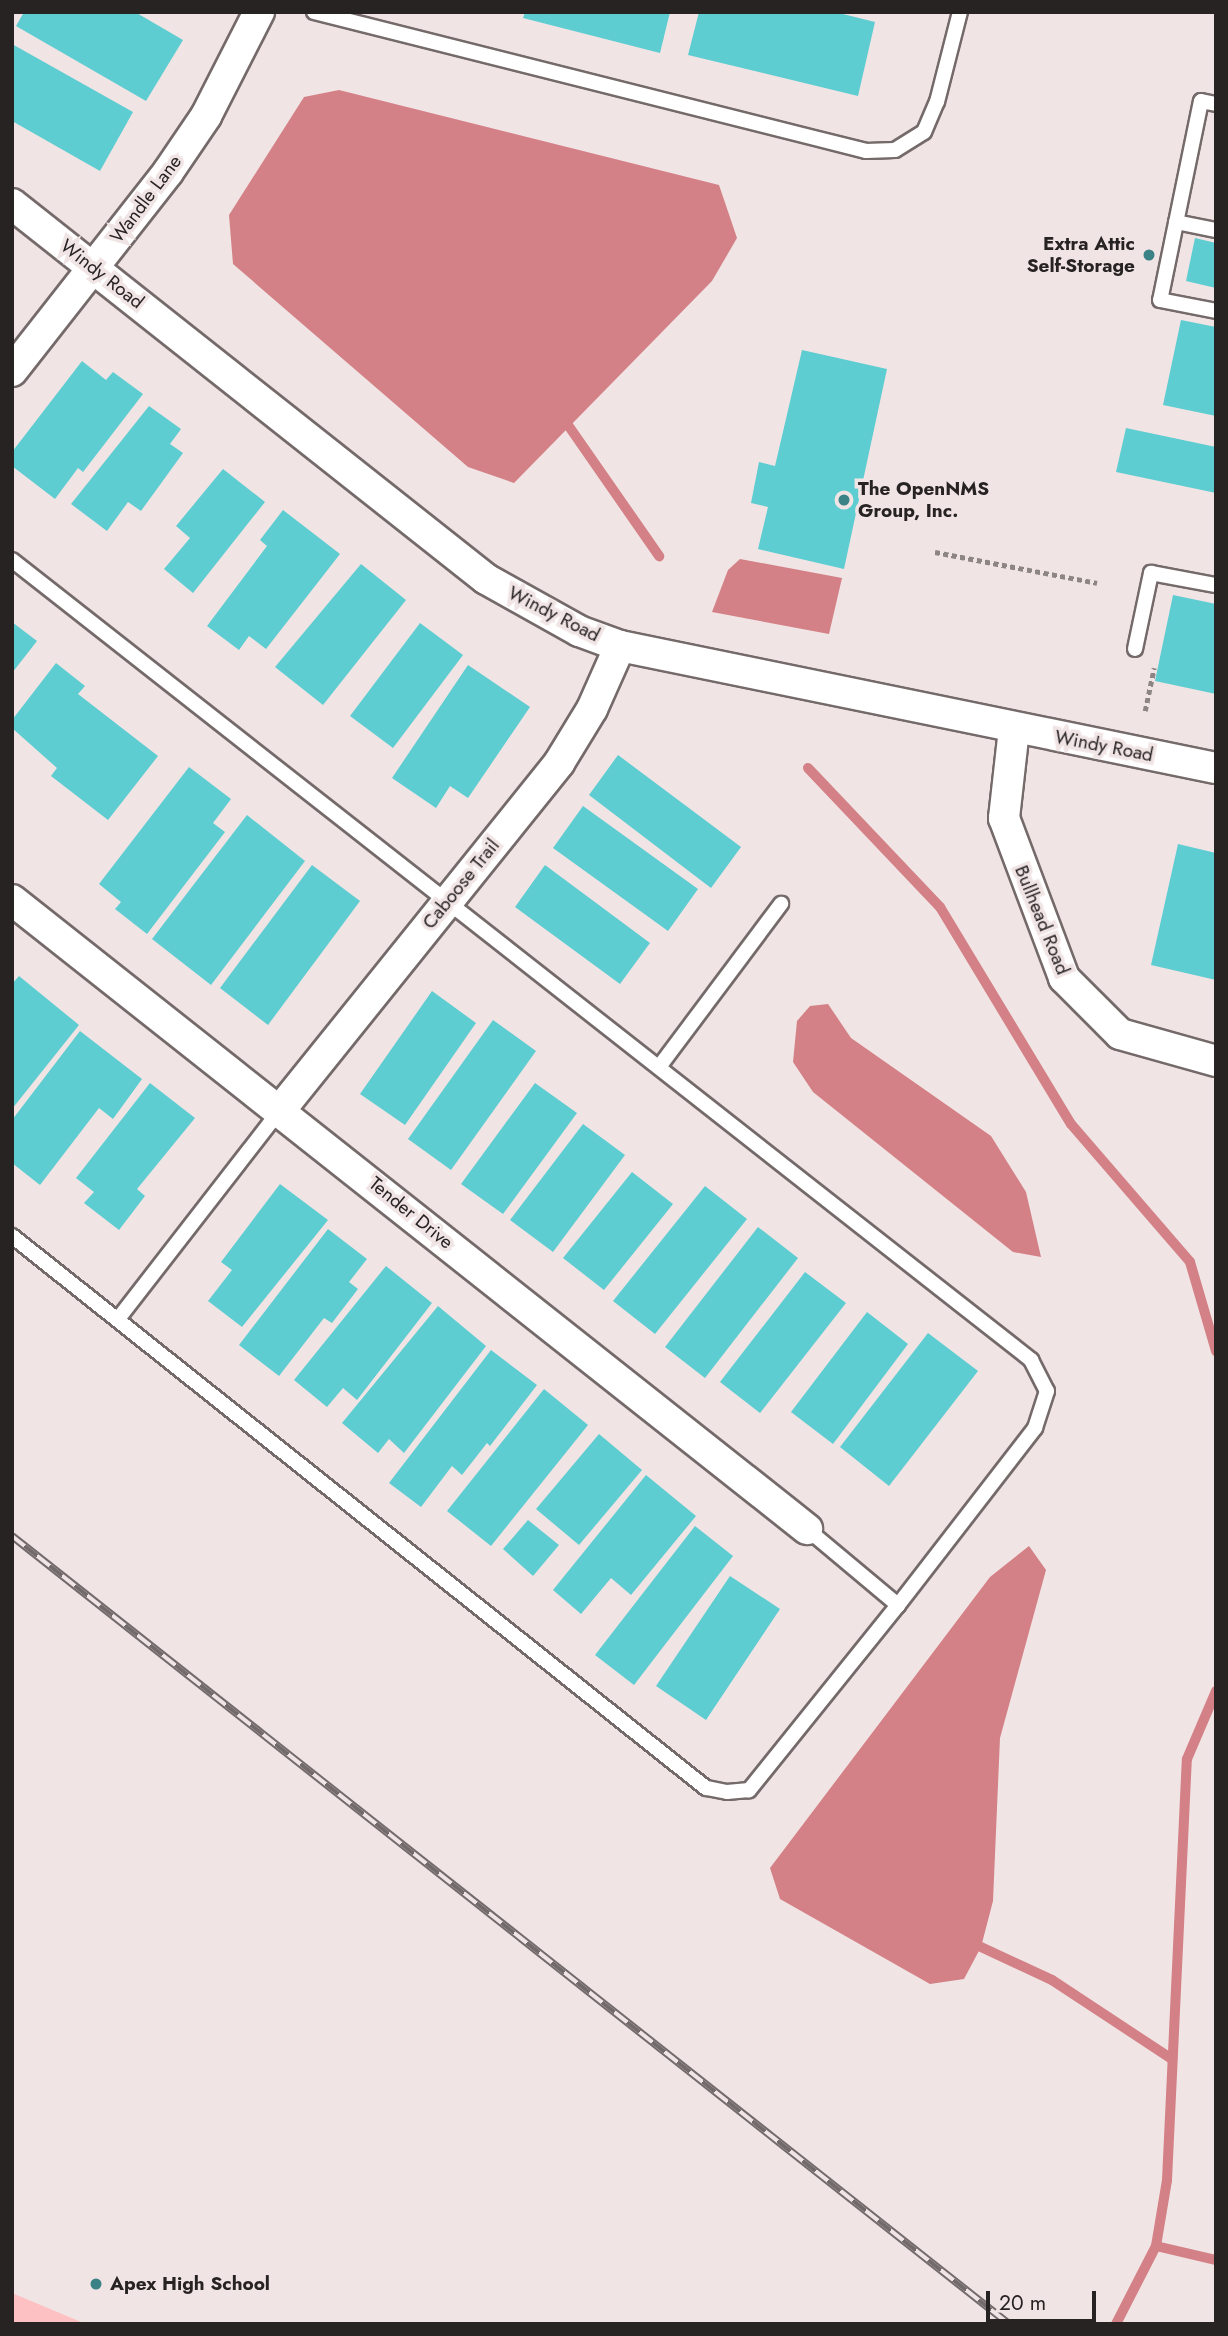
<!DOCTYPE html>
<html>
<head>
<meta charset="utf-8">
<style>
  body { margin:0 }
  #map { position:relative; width:1228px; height:2336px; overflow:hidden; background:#f1e4e4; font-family:Jost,sans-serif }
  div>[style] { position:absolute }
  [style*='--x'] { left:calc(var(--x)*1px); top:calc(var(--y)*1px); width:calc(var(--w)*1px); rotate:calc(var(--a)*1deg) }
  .green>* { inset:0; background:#fec1c3 }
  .water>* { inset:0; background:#d38186 }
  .stream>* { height:10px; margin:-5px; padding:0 5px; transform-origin:5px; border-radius:5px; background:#d38186 }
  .building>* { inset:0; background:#5dcdd1 }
  .path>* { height:4.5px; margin-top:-2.25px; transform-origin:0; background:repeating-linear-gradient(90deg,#8d8484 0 5px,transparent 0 8.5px) }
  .roads { filter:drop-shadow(2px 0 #756a6a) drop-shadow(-2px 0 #756a6a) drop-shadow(0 2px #756a6a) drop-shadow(0 -2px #756a6a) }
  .service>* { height:14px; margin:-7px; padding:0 7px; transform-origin:7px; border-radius:7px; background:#fff }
  .minor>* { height:30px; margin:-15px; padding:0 15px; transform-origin:15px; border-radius:15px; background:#fff }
  .rail>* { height:8px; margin-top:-4px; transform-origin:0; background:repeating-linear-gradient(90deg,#f1e4e4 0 16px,#736b6b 0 32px); box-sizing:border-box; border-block:2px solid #736b6b }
  .dots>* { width:19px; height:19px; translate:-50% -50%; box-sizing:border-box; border:4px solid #f1e4e4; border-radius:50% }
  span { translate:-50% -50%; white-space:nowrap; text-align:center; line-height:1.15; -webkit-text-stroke:7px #f1e4e4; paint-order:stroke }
  .street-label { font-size:19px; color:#282323 }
  .poi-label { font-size:19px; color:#282323; font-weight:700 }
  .right { translate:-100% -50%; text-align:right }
  .left { translate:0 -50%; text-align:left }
  .frame { position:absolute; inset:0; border:14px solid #282323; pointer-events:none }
  .scale { position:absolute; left:986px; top:2291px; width:110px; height:32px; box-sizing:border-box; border:4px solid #282323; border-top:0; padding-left:9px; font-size:21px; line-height:24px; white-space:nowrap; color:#282323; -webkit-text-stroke:5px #f1e4e4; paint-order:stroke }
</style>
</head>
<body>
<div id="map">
  <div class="green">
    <div style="clip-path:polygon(12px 2293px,86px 2324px,12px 2324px)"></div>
  </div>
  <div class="water">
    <div style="clip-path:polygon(339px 90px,719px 185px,737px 238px,712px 281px,514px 483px,468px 467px,233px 264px,229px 215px,304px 97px)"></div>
    <div style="clip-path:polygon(740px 559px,842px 578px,829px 634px,712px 612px,728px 570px)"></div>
    <div style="clip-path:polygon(828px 1004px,851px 1038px,991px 1136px,1026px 1192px,1041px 1257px,1013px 1252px,813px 1092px,793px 1062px,797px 1021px,810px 1006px)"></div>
    <div style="clip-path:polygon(1029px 1546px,1046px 1570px,1000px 1738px,993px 1901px,981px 1947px,964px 1979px,930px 1984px,780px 1899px,770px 1868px,990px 1577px)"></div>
  </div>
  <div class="stream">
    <div style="--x:568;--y:425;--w:160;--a:55.2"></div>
    <div style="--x:808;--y:768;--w:192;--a:46.5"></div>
    <div style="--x:940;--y:907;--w:253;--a:58.9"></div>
    <div style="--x:1071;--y:1124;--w:182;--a:49.2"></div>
    <div style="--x:1190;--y:1262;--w:93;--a:73.7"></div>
    <div style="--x:981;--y:1947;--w:78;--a:24.9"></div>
    <div style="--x:1052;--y:1980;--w:144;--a:33.4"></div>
    <div style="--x:1156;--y:2246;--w:62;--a:13.1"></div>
    <div style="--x:1116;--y:2324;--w:88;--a:-62.9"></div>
    <div style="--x:1156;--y:2246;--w:67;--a:-80.5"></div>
    <div style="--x:1167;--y:2180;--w:421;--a:-87.3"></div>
    <div style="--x:1187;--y:1759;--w:74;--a:-66.9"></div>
  </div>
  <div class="building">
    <div style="clip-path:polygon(24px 12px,135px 12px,183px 40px,146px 101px,16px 26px)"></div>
    <div style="clip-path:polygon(525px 12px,670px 12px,660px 53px,523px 18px)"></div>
    <div style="clip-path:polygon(699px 12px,835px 12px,875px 22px,858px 96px,688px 55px)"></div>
    <div style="clip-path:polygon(12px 44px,133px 112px,100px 171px,12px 121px)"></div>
    <div style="clip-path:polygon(1195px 238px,1216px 243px,1216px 288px,1186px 281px)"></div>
    <div style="clip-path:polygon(1181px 320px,1216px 327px,1216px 416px,1163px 405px)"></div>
    <div style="clip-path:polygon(802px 350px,887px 369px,844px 569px,758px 549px,768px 507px,751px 503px,759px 462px,775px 466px)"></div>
    <div style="clip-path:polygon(82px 361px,106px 380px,113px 372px,143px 394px,83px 472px,78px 468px,55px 499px,12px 466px,12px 452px)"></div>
    <div style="clip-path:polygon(149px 406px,181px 429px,170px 444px,183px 453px,141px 511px,128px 502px,107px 531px,71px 504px)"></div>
    <div style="clip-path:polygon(1126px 428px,1216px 447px,1216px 493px,1116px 472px)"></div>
    <div style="clip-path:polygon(223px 469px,265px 502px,193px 593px,164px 569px,190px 538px,176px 526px)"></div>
    <div style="clip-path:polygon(283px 510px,340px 554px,266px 649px,249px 636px,239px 650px,207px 626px,267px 546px,260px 540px)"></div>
    <div style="clip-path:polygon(361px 564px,406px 600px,323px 705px,275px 667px)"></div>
    <div style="clip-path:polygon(1173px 595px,1216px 604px,1216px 694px,1155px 681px)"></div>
    <div style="clip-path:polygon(12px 622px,37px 641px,12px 673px)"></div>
    <div style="clip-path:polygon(420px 623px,463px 655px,393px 748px,350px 716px)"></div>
    <div style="clip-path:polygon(56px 663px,85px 686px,78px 694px,158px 756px,108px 820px,51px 776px,57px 768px,12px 728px,12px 720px)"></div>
    <div style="clip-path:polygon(468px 665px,530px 707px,468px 798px,450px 786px,436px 808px,392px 778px)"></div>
    <div style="clip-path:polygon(618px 755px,741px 847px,711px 888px,589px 795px)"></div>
    <div style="clip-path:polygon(189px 767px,231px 799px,213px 823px,225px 832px,147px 934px,115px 909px,121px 902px,99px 884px)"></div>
    <div style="clip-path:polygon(583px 806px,698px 889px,668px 931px,553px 848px)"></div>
    <div style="clip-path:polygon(247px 815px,305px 861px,211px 985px,152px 939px)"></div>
    <div style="clip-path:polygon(1178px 844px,1216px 853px,1216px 980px,1151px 965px)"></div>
    <div style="clip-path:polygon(312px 865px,360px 901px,268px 1025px,220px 988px)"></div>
    <div style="clip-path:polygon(545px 865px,650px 943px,620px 984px,515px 907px)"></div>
    <div style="clip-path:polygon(19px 976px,79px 1025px,12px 1109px,12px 984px)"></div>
    <div style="clip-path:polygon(432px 991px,476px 1023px,405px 1125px,360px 1094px)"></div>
    <div style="clip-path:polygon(493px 1020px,536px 1051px,451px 1170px,408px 1139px)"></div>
    <div style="clip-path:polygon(80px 1031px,142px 1079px,113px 1119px,99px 1108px,40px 1185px,12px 1163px,12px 1120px)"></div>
    <div style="clip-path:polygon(150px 1083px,195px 1118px,137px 1189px,145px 1196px,119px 1230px,84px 1203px,94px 1192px,76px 1178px)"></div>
    <div style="clip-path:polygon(535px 1083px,577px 1113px,503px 1214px,461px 1184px)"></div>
    <div style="clip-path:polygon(583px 1124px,625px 1155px,553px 1252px,510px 1220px)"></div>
    <div style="clip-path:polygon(632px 1172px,673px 1204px,604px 1290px,563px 1258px)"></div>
    <div style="clip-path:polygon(280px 1184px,328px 1220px,242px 1327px,208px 1301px,232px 1270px,221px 1262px)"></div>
    <div style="clip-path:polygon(705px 1186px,747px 1219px,655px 1334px,613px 1301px)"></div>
    <div style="clip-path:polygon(758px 1227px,798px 1258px,705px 1378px,665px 1347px)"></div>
    <div style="clip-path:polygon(328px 1229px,367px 1259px,349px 1282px,358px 1289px,332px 1323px,324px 1318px,279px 1376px,239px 1345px)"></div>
    <div style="clip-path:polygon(386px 1266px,432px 1303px,357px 1400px,343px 1388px,327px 1407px,294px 1380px)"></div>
    <div style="clip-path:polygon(805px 1272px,846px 1303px,760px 1413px,720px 1382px)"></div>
    <div style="clip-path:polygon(438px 1306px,486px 1346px,404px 1453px,389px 1439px,378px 1453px,342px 1423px)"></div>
    <div style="clip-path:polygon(867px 1312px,908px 1344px,833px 1444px,791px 1412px)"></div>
    <div style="clip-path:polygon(928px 1333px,978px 1371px,889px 1486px,840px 1447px)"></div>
    <div style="clip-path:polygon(491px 1350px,537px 1385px,490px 1446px,487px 1443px,462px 1475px,452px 1466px,421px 1507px,389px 1483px)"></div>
    <div style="clip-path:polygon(544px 1389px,588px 1425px,491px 1546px,447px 1511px)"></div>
    <div style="clip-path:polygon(599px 1434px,642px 1470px,579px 1545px,536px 1509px)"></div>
    <div style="clip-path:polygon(646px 1475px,696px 1516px,631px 1595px,611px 1578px,581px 1614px,553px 1590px)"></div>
    <div style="clip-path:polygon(528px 1520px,559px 1545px,533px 1576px,503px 1549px)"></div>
    <div style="clip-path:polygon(695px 1526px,733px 1556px,634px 1685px,595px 1655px)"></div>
    <div style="clip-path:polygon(730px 1576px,780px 1609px,706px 1720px,656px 1686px)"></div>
  </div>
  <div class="path">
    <div style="--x:935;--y:552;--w:165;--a:10.8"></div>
    <div style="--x:1145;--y:711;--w:44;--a:-78.2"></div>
  </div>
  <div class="roads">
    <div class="service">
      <div style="--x:314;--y:12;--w:569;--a:14.13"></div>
      <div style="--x:866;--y:151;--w:29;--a:-2"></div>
      <div style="--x:895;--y:150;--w:34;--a:-32"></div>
      <div style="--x:924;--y:132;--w:33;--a:-67"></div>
      <div style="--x:937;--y:102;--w:93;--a:-75.7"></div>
      <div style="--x:1216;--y:104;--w:15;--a:-169"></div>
      <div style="--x:1201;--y:101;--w:203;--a:101.6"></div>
      <div style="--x:1160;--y:300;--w:57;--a:11.1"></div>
      <div style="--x:1176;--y:222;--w:41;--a:11.3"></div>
      <div style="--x:12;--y:560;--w:1296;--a:38.13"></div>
      <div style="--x:1031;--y:1360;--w:35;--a:63"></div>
      <div style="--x:1047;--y:1391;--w:39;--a:108"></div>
      <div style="--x:1035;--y:1428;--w:224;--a:127.7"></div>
      <div style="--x:898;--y:1605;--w:238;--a:128.8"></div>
      <div style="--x:749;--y:1790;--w:22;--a:175"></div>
      <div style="--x:727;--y:1792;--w:21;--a:-169"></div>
      <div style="--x:706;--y:1788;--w:887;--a:-141.5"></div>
      <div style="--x:1135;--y:649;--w:78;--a:-78.1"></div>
      <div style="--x:1151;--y:573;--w:66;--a:10.5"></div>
      <div style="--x:659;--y:1067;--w:204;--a:-53.2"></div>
      <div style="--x:118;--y:1319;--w:264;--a:-52.2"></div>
      <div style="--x:807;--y:1529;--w:119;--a:39.9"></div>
    </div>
    <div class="minor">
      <div style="--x:12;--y:204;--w:604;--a:38.35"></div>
      <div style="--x:486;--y:579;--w:107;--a:29.2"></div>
      <div style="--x:579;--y:631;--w:44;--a:20.1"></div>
      <div style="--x:620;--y:646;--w:608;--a:11.57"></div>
      <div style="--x:12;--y:371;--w:253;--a:-51.9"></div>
      <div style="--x:168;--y:172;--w:68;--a:-55.8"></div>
      <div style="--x:206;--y:116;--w:117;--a:-63"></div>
      <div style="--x:1014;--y:729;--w:90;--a:96.4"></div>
      <div style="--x:1004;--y:818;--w:171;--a:69.4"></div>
      <div style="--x:1064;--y:978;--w:79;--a:45"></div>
      <div style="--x:1120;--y:1034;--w:100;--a:15.7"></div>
      <div style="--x:12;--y:900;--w:1014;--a:38.35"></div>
      <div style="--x:281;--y:1109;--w:444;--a:-51.2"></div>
      <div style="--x:559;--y:763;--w:63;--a:-58.6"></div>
      <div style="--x:592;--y:709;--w:69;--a:-66"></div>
    </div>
  </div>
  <div class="rail">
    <div style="--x:12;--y:1536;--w:1271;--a:38.32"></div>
  </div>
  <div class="dots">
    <div style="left:1149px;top:255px;background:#3a8285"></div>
    <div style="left:844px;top:500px;background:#3a8285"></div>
    <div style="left:96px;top:2284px;background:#3a8285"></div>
  </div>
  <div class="street-label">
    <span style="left:146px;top:199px;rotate:-53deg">Wandle Lane</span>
    <span style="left:102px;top:274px;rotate:38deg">Windy Road</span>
    <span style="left:554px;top:614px;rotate:27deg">Windy Road</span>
    <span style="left:1104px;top:746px;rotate:11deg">Windy Road</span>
    <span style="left:461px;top:884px;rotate:-51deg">Caboose Trail</span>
    <span style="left:1042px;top:920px;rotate:68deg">Bullhead Road</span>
    <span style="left:411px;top:1213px;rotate:39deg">Tender Drive</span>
  </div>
  <div class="poi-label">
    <span class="right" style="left:1135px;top:255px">Extra Attic<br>Self-Storage</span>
    <span class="left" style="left:858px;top:500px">The OpenNMS<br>Group, Inc.</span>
    <span class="left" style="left:110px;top:2284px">Apex High School</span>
  </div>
  <div class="frame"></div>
  <div class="scale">20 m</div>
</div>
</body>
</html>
